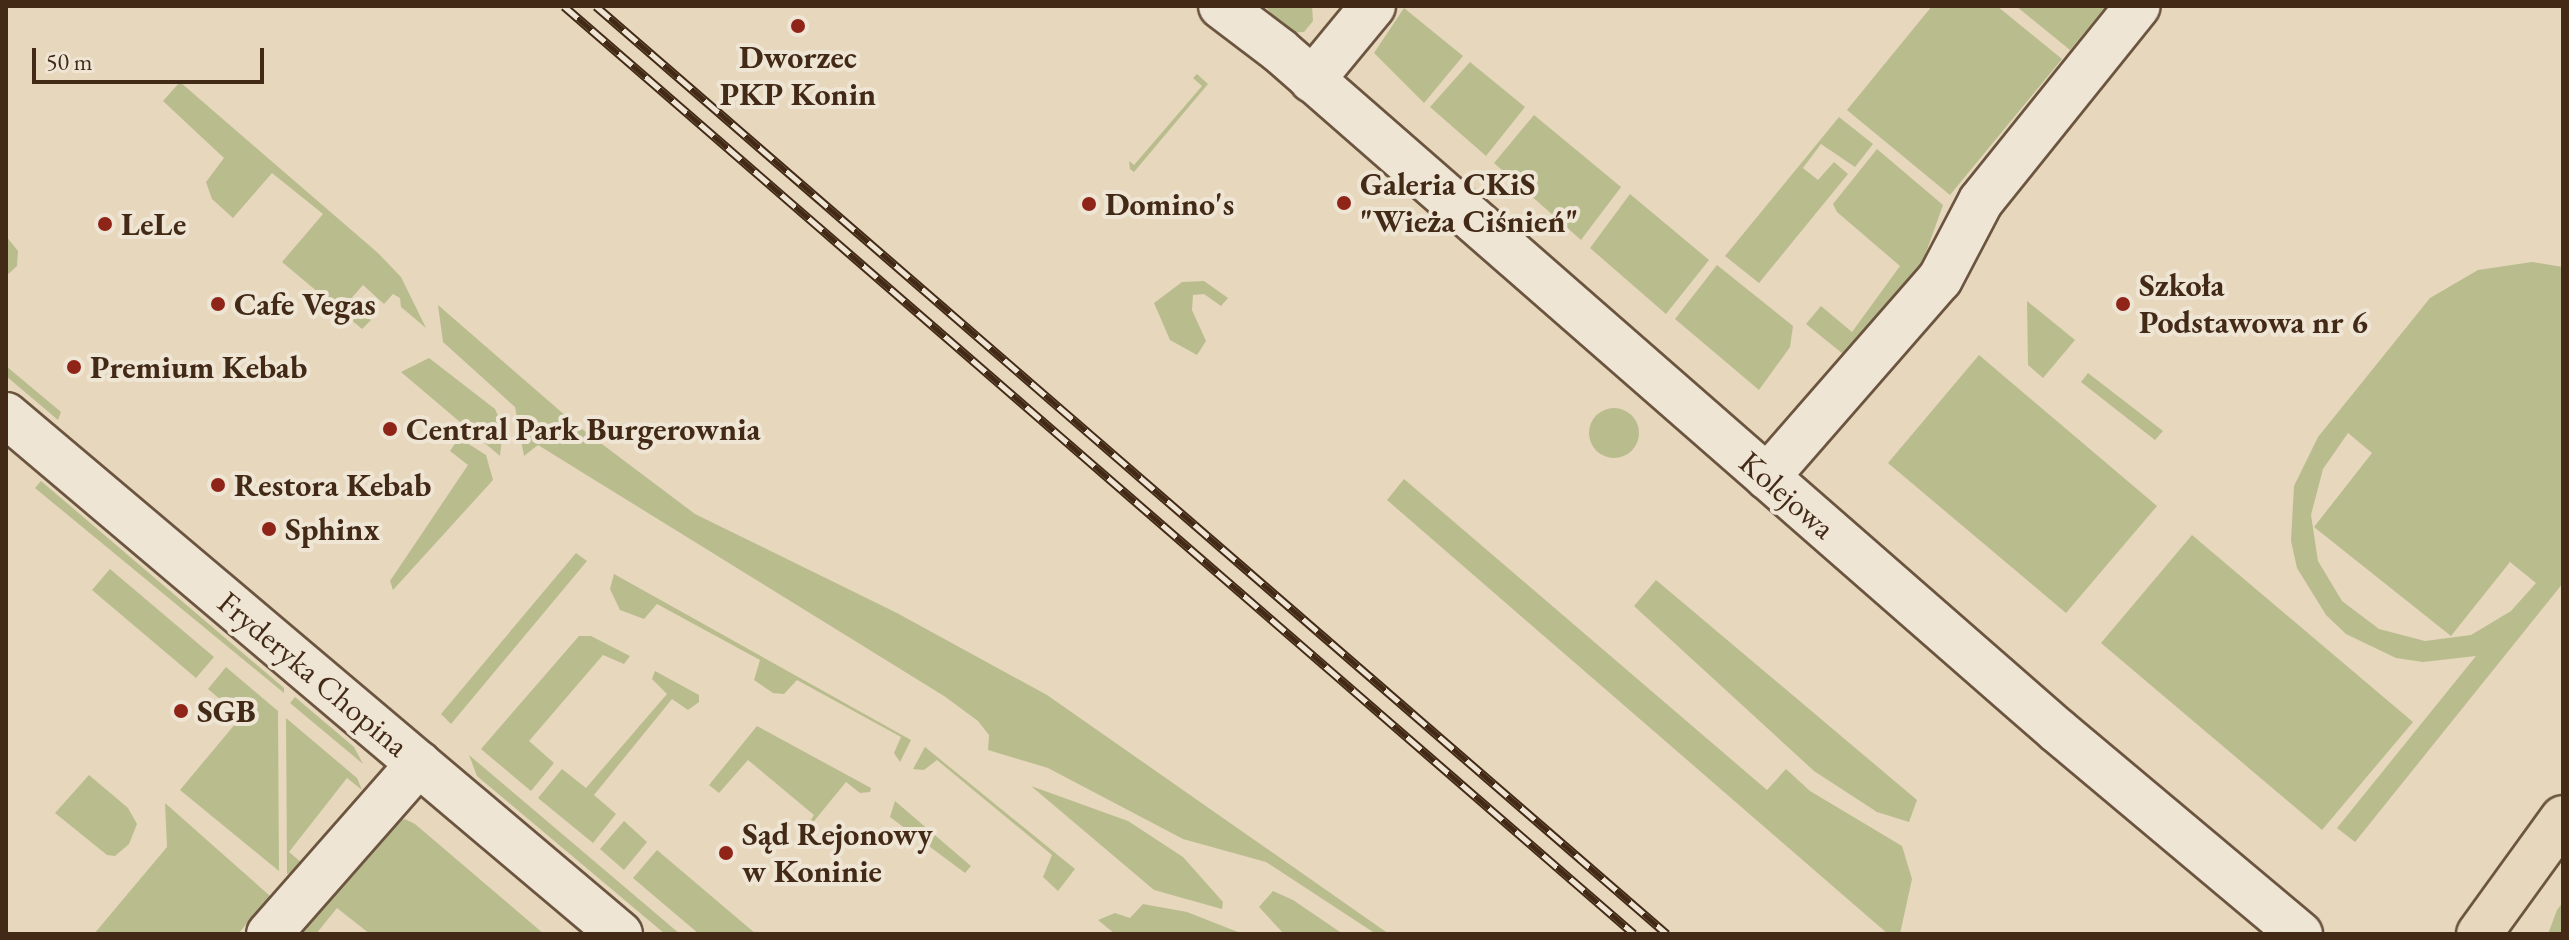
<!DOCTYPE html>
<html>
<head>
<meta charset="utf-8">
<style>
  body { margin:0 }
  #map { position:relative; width:2569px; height:940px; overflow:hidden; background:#e6d7bd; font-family:"EB Garamond",serif }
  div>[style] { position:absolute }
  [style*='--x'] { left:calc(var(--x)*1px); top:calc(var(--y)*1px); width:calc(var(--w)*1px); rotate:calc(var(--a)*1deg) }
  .green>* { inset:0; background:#b9bd8e }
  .round { border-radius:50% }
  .roads { filter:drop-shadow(2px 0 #6c5540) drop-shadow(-2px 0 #6c5540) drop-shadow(0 2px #6c5540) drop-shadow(0 -2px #6c5540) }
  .minor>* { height:44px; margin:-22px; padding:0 22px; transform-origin:22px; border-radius:22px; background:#efe5d4 }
  .major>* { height:44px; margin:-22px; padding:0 22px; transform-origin:22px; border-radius:22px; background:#e6d7bd }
  .rail>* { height:9px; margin-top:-4.5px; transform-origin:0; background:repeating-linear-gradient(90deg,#efe5d4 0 18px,#432a17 0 36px); box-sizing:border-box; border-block:2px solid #432a17 }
  .dots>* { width:22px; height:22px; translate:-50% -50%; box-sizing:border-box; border:4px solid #efe5d4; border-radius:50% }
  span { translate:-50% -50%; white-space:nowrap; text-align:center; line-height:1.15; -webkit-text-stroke:8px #efe5d4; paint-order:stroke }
  .poi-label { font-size:32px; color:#432a17; font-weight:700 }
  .left { translate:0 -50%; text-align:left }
  .street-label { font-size:32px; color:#432a17 }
  .frame { position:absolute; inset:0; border:8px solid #432a17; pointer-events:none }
  .scale { position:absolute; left:32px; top:48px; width:232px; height:36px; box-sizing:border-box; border:4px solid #432a17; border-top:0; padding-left:10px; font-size:24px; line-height:28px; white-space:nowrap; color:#432a17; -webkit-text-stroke:6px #efe5d4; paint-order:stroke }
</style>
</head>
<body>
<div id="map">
  <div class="green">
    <div style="clip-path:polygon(1265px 6px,1312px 6px,1313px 21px,1304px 32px,1288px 33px)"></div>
    <div style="clip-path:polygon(1932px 6px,1997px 6px,2062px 59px,1950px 195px,1847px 110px)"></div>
    <div style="clip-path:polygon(2016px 6px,2106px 6px,2070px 50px)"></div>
    <div style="clip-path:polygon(1404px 8px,1463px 56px,1424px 103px,1374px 53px)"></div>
    <div style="clip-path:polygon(1470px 62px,1525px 107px,1486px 156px,1430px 107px)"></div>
    <div style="clip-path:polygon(1197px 74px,1208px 84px,1134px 172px,1130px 169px,1129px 161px,1134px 165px,1202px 86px,1193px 78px)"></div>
    <div style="clip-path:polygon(180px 82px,378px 253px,401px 277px,426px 328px,401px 307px,400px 298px,393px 294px,384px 304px,363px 285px,349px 301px,371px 320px,362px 329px,282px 262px,323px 214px,272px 173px,233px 218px,212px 199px,206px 182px,224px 158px,163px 101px)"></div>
    <div style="clip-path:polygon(1534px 115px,1621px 187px,1581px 240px,1494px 163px)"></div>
    <div style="clip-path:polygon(1839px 117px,1873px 144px,1855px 167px,1821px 144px,1803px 168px,1818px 180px,1834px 162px,1848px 174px,1759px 283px,1725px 256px)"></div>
    <div style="clip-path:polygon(1877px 149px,1943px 205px,1919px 272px,1848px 358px,1806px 324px,1821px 306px,1852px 332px,1900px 266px,1837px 212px,1833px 204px)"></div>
    <div style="clip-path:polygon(1630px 194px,1709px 260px,1666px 314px,1590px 248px)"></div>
    <div style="clip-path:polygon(6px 236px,18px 251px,17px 266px,6px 276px)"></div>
    <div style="clip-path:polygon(evenodd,2532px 262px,2563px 267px,2563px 583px,2355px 842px,2337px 828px,2476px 656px,2423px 662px,2396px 658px,2346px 634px,2326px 615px,2297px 568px,2291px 541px,2294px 486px,2318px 437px,2430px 298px,2478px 270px,2532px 262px,2348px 433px,2372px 453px,2314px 527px,2451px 636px,2510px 562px,2536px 583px,2511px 611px,2471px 635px,2425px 641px,2379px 629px,2342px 601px,2318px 561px,2311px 515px,2323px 469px,2348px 433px)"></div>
    <div style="clip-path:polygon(1717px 265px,1793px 326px,1790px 347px,1759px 390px,1675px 319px)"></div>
    <div style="clip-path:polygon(1204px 281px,1228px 298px,1221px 306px,1204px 294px,1193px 295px,1192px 310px,1206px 341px,1197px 355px,1170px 340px,1154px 303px,1182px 282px)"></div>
    <div style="clip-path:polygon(2027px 301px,2075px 340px,2043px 378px,2028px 365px)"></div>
    <div style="clip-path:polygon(438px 305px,574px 423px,695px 514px,897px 613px,1047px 695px,1389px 934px,1376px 934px,1266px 862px,1183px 839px,1048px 768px,988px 750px,989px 735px,978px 721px,944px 696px,538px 445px,524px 456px,515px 407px,443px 342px)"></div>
    <div style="clip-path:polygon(1979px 355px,2157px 506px,2066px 613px,1888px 463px)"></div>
    <div style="clip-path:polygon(429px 358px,495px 409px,503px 427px,500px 456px,401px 372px)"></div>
    <div style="clip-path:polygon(6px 366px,61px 412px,58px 420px,6px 376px)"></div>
    <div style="clip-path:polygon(2088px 373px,2163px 431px,2155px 440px,2081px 382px)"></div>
    <div class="round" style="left:1589px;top:408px;width:50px;height:50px"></div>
    <div style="clip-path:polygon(459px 438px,486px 455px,493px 480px,393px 590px,390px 581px,468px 465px,450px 451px)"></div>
    <div style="clip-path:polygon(1404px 479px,1767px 790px,1786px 769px,1810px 791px,1902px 846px,1912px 879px,1900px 934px,1888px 934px,1387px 500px)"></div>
    <div style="clip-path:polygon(41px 481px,284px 688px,284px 693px,35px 488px)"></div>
    <div style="clip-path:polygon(2192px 535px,2413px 722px,2322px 830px,2101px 643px)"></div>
    <div style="clip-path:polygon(576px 553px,587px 561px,451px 724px,441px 714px)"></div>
    <div style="clip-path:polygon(110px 569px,214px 657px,196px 678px,92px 590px)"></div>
    <div style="clip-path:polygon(614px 574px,911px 740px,900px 762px,894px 753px,901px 737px,797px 680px,784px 694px,773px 693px,754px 680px,760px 660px,657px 604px,644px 619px,620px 610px,610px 589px)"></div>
    <div style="clip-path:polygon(1656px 580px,1917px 800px,1909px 822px,1877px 812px,1814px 771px,1634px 606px)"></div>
    <div style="clip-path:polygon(579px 636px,591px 636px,630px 656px,624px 664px,603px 655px,529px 741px,554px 763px,531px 791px,481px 749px)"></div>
    <div style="clip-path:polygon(226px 667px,278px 711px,279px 871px,180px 790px,241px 717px,208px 689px)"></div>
    <div style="clip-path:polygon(655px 671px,699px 695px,699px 702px,688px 710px,672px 699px,594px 795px,616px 814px,593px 843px,538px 798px,562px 769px,586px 788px,667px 694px,652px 679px)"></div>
    <div style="clip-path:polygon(295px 697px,354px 747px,363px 764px,290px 703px)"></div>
    <div style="clip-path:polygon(286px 718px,357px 778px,362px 790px,347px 778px,289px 852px,308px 868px,287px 874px)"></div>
    <div style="clip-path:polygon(757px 726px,871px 788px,870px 792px,860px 793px,846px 782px,797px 842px,814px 815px,748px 760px,719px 793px,709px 785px)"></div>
    <div style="clip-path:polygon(925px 747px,1075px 869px,1058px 891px,1043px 877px,1052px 855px,937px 760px,924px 770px,913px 769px)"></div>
    <div style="clip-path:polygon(469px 755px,680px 934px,665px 934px,477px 776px)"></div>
    <div style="clip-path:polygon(89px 775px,128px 808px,137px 824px,129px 844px,115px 856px,107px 855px,55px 813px)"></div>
    <div style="clip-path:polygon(1031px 786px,1128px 821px,1183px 857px,1223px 902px,1222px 909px,1154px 890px)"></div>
    <div style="clip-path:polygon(895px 801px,971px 866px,965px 873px,890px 817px)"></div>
    <div style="clip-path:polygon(165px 803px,270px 896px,238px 934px,94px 934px,167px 847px)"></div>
    <div style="clip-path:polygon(405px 819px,415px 824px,544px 934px,370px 934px,337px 908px,316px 934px,301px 934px,395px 823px)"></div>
    <div style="clip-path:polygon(624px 821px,647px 842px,624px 870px,600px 849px)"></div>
    <div style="clip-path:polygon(657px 850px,756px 934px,699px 934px,633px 878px)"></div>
    <div style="clip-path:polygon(1273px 891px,1293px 900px,1343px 934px,1284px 934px,1259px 907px)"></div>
    <div style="clip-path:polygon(2563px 902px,2563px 934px,2548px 934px,2557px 910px)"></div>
    <div style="clip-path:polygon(1143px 904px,1187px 912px,1243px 934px,1115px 934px,1098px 920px,1115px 913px,1130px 918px)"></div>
  </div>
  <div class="roads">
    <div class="minor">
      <div style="--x:1221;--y:6;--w:73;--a:37.2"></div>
      <div style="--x:1279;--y:50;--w:1035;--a:41.16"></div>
      <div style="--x:2058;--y:731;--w:316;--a:40"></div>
      <div style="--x:1312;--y:80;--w:96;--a:-50.5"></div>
      <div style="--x:6;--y:415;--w:804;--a:40.21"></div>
      <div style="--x:1767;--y:477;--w:263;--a:-48.9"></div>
      <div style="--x:1940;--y:279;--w:88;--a:-62.3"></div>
      <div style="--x:1981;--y:201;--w:250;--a:-51.2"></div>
      <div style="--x:269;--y:934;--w:227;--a:-48.7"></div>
    </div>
    <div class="major">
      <div style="--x:2479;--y:934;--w:143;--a:-54.1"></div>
    </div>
  </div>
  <div class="rail">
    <div style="--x:564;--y:6;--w:1416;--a:40.93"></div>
    <div style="--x:596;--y:6;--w:1417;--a:40.91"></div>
  </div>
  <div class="dots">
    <div style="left:798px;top:26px;background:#8f2418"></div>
    <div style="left:1344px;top:203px;background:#8f2418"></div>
    <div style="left:1089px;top:204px;background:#8f2418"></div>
    <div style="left:105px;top:224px;background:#8f2418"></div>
    <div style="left:218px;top:304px;background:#8f2418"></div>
    <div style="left:2123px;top:304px;background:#8f2418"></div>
    <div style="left:74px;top:367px;background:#8f2418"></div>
    <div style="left:390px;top:429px;background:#8f2418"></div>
    <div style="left:218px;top:485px;background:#8f2418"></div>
    <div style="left:269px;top:529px;background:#8f2418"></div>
    <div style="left:181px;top:711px;background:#8f2418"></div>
    <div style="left:726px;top:853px;background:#8f2418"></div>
  </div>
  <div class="poi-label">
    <span style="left:798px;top:76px">Dworzec<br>PKP Konin</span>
    <span class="left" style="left:1360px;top:203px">Galeria CKiS<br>"Wieża Ciśnień"</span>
    <span class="left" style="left:1105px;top:204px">Domino's</span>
    <span class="left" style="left:121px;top:224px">LeLe</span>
    <span class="left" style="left:2139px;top:304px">Szkoła<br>Podstawowa nr 6</span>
    <span class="left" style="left:234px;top:304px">Cafe Vegas</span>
    <span class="left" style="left:90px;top:367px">Premium Kebab</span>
    <span class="left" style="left:406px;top:429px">Central Park Burgerownia</span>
    <span class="left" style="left:234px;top:485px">Restora Kebab</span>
    <span class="left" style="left:285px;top:529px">Sphinx</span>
    <span class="left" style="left:197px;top:711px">SGB</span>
    <span class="left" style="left:742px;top:853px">Sąd Rejonowy<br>w Koninie</span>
  </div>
  <div class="street-label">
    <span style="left:1787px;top:495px;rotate:41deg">Kolejowa</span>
    <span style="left:313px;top:674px;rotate:40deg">Fryderyka Chopina</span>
  </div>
  <div class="frame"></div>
  <div class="scale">50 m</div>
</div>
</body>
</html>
